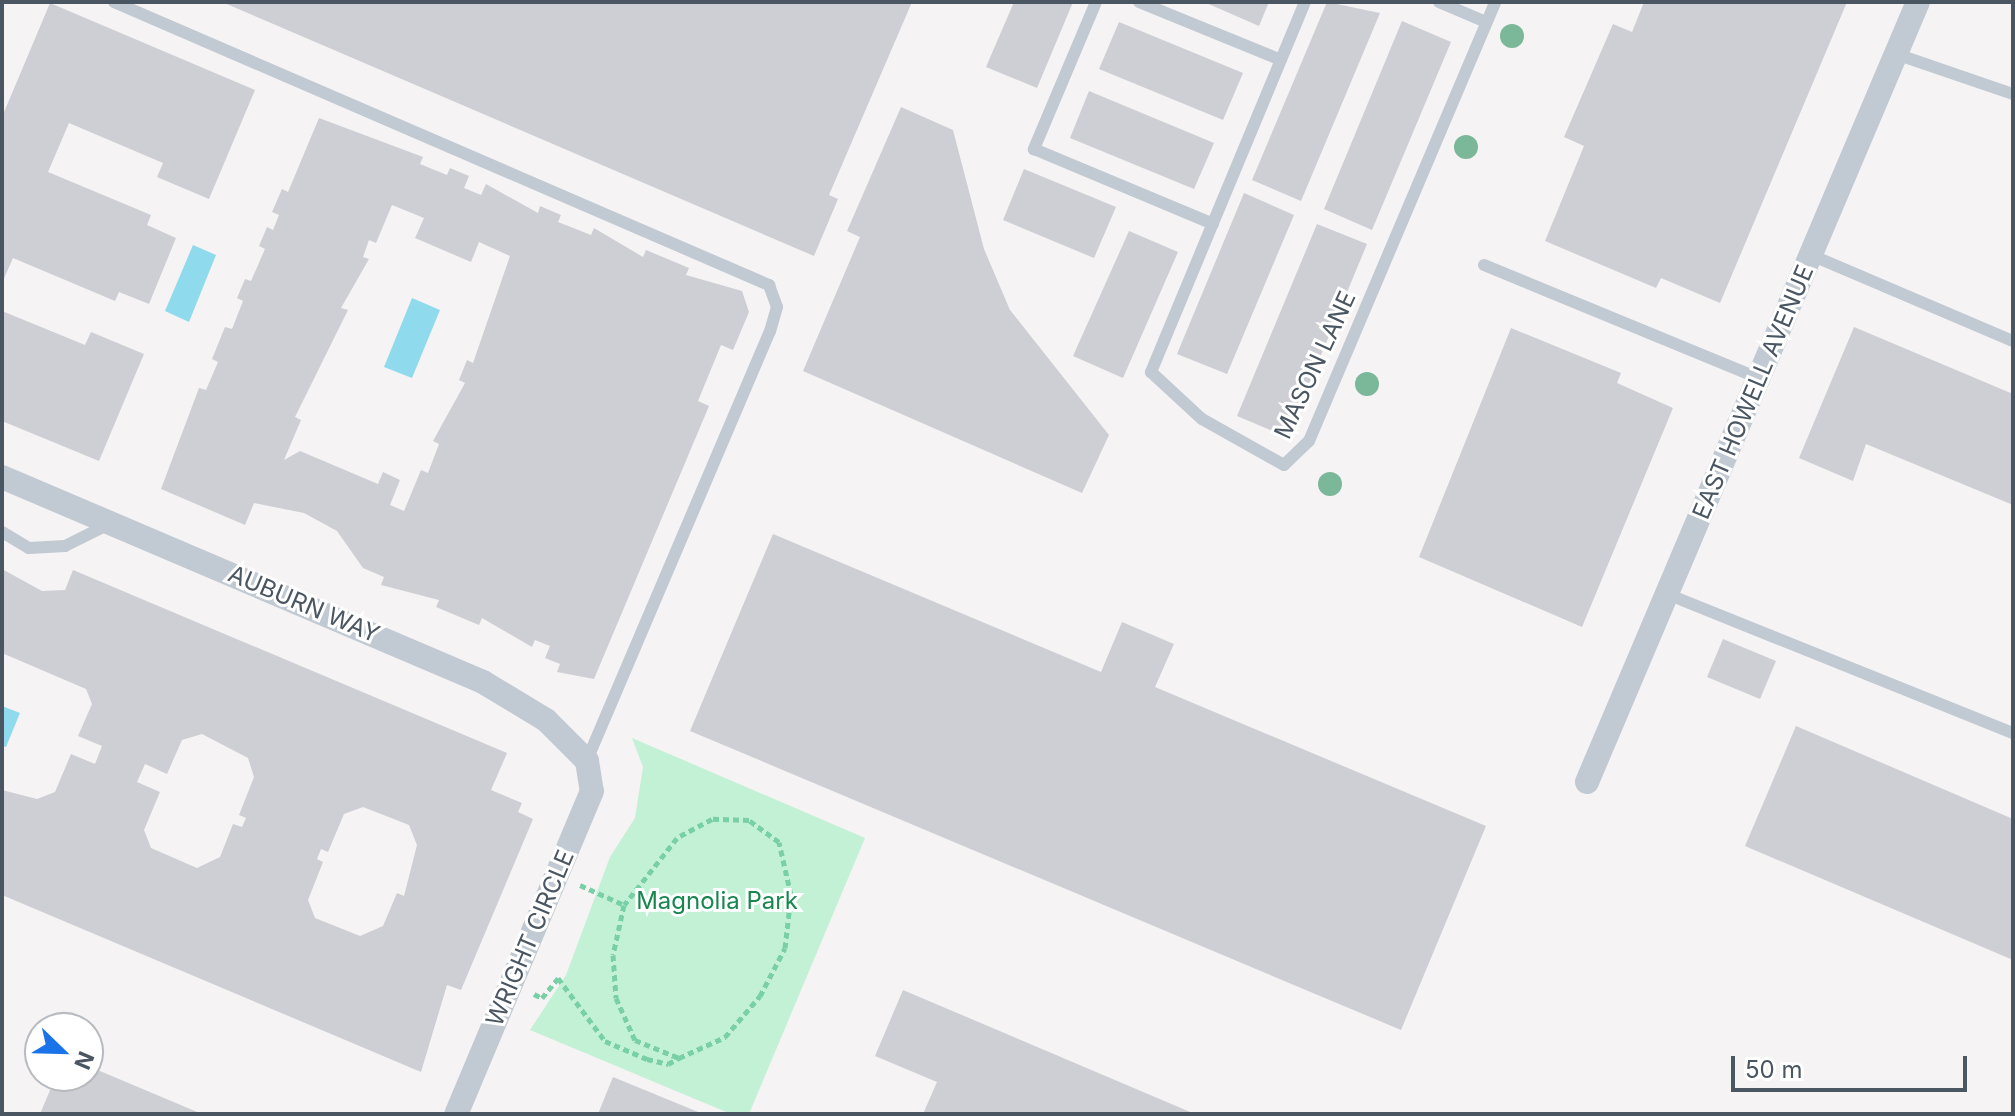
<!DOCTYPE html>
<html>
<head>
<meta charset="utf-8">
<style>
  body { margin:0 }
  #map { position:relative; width:2015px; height:1116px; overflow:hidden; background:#f5f3f3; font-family:Inter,sans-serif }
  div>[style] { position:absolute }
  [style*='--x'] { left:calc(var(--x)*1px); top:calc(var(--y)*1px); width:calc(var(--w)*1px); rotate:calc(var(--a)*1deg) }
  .green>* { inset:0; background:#c3f1d5 }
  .water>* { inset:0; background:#90daee }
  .building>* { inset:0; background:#cdcfd5 }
  .path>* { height:5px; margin-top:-2.5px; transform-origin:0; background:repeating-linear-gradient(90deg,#7ad0a6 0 6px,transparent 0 10px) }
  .lane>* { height:12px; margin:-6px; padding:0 6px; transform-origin:6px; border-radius:6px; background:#c1cad2 }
  .street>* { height:24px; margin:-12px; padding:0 12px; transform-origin:12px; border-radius:12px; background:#c1cad2 }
  .trees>* { width:24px; height:24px; margin:-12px; border-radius:50%; background:#7bb799 }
  span { translate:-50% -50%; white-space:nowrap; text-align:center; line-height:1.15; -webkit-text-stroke:6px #fff; paint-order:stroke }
  .street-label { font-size:24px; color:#4a5661 }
  .park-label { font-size:24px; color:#17864f }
  .frame { position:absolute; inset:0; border:4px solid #4a5661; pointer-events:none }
  .north { position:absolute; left:24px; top:1012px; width:80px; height:80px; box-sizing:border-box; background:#fff; border:2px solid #b7bbc0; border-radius:50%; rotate:113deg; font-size:22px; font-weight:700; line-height:32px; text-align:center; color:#4a5661 }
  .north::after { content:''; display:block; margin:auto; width:28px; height:36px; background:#1a73e8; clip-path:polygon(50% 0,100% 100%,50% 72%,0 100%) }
  .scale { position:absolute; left:1731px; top:1056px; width:236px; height:36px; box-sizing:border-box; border:4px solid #4a5661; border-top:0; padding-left:10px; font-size:24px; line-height:28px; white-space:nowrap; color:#4a5661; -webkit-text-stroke:6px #fff; paint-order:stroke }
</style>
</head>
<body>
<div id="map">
  <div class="green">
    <div style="clip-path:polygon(632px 738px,865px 838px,749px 1114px,731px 1114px,530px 1030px,566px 975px,610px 857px,635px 818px,643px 767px)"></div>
  </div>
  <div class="water">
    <div style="clip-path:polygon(193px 245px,216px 255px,189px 322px,165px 311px)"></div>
    <div style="clip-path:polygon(412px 298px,440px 310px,412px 378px,384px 367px)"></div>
    <div style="clip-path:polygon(2px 706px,20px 713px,6px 747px,2px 746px)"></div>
  </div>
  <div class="building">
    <div style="clip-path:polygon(222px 2px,912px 2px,829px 195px,838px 199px,814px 256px)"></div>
    <div style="clip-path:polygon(1014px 2px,1073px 2px,1037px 88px,986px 67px)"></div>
    <div style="clip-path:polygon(1204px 2px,1269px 2px,1259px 26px)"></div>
    <div style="clip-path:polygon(1327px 2px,1380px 13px,1301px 201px,1252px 180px)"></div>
    <div style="clip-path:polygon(1644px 2px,1847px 2px,1720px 303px,1661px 278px,1656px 288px,1545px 241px,1584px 146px,1564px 137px,1613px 24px,1632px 32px)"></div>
    <div style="clip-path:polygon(50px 3px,255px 90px,209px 199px,157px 177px,163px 163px,69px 123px,48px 172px,151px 215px,147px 225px,176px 238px,149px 304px,119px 292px,115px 301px,13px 258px,2px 283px,2px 117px)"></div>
    <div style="clip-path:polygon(1402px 21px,1451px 42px,1372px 230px,1324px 209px)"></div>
    <div style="clip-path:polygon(1119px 22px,1243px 73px,1223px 120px,1099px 69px)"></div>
    <div style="clip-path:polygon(1089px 91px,1214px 143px,1194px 189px,1070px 138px)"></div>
    <div style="clip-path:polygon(901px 107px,953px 130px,984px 249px,1010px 310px,1109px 435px,1082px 493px,803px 371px,860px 237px,847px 231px)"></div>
    <div style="clip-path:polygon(evenodd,319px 118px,423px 157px,420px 164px,447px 175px,450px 168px,469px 176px,464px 188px,481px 195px,486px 184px,538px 213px,540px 206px,561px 215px,558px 222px,591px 235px,594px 228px,643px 257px,646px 250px,689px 268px,686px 275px,742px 291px,749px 312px,733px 350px,721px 345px,698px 401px,709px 406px,594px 679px,557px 672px,560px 664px,545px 658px,550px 646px,535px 640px,532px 647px,482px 618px,479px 625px,436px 607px,439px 600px,381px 585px,384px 577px,363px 568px,337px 531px,304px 513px,254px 503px,245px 525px,161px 489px,199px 388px,206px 390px,218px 362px,212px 359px,225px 327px,232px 329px,243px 301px,237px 298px,245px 279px,251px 281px,265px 249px,259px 246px,267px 227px,273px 230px,279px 215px,272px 212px,282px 189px,288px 192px,319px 118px,392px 205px,424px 218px,415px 238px,471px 262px,479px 242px,510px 256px,473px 363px,467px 360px,459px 380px,465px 383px,433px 441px,439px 444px,428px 473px,421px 470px,404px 511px,390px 505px,400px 480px,383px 472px,378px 484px,300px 451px,284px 460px,301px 420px,295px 417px,348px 310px,341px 308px,369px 259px,363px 257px,369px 240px,376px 243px,392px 205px)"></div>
    <div style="clip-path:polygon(1024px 169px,1116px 207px,1094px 258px,1003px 220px)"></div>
    <div style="clip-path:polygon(1244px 193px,1294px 215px,1227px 374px,1177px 354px)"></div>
    <div style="clip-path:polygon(1317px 224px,1367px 244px,1287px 437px,1237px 416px)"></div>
    <div style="clip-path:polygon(1129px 231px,1178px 252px,1123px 378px,1073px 356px)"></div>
    <div style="clip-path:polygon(2px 311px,85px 345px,91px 332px,144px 354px,99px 461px,2px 421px)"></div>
    <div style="clip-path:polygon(1854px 327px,2013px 394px,2013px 505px,1866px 444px,1853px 481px,1799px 458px)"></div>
    <div style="clip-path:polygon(1511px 328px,1621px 373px,1617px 383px,1673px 408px,1582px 627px,1419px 557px)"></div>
    <div style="clip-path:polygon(773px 534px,1101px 672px,1122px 622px,1174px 644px,1155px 687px,1486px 826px,1401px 1030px,690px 731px)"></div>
    <div style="clip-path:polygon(evenodd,2px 569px,42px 591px,65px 590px,73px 570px,507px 753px,491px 790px,522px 803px,518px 812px,533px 819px,461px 990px,447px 985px,421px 1072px,2px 895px,2px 790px,37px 799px,55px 792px,71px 754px,95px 764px,102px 746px,78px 736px,92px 704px,86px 689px,2px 653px,2px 569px,202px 734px,248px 758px,254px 777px,239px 815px,246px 818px,242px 827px,233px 824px,220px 857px,197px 868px,151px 848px,144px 830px,160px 792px,137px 782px,145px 764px,167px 774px,182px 740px,202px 734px,2px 569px,363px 807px,409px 825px,417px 845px,404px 896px,397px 893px,383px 926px,360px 936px,315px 918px,308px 900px,323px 862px,317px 859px,321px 849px,328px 852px,344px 814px,363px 807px)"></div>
    <div style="clip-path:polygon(1723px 639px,1776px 661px,1760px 699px,1707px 677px)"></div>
    <div style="clip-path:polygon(1796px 726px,2013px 819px,2013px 960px,1745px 846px)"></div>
    <div style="clip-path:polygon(903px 990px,1195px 1114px,923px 1114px,937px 1082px,875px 1056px)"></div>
    <div style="clip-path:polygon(88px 1066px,202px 1114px,40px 1114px,56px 1076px,88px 1076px)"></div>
    <div style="clip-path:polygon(613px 1077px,703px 1114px,598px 1114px)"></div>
  </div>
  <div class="path">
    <div style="--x:580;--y:885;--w:48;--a:24.4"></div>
    <div style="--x:624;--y:905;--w:51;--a:102.4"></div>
    <div style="--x:613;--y:955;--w:43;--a:86"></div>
    <div style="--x:616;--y:998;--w:46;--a:65.7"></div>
    <div style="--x:635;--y:1040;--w:48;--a:22.2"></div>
    <div style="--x:679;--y:1058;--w:51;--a:-24.5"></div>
    <div style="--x:725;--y:1037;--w:54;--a:-49.5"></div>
    <div style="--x:760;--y:996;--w:54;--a:-62.5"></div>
    <div style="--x:785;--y:948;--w:53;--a:-83.5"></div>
    <div style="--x:791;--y:895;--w:54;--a:-102.8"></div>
    <div style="--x:779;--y:842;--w:37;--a:-144"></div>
    <div style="--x:749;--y:820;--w:37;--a:-178"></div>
    <div style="--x:712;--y:819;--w:40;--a:152"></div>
    <div style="--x:677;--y:838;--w:85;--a:128.3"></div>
    <div style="--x:534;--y:994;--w:9;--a:27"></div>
    <div style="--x:542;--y:998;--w:26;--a:-51"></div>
    <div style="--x:558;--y:978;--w:79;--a:53.3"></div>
    <div style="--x:605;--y:1041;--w:46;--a:23.2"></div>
    <div style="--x:647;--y:1059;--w:22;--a:13"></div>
    <div style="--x:668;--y:1064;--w:13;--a:-29"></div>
  </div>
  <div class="lane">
    <div style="--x:114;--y:2;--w:714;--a:23.37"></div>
    <div style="--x:769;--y:285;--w:23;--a:70"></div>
    <div style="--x:777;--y:307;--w:25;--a:106"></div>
    <div style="--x:770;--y:331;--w:467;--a:113.1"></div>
    <div style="--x:1096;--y:2;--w:160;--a:112.9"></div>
    <div style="--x:1034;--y:149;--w:194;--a:22.7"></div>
    <div style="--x:1139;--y:2;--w:153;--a:22.2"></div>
    <div style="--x:1305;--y:2;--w:401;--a:112.6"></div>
    <div style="--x:1151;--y:372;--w:69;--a:42.7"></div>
    <div style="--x:1202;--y:419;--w:94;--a:29.3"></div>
    <div style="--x:1284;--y:465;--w:35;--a:-44"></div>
    <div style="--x:1309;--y:441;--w:477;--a:-67"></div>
    <div style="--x:1439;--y:2;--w:51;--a:23.1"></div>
    <div style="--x:1896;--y:54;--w:124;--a:18.9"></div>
    <div style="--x:1811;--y:255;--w:220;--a:23.1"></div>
    <div style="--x:1484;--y:265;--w:296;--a:22.4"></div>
    <div style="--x:2;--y:532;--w:31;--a:31"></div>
    <div style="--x:29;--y:548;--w:36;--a:-3"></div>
    <div style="--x:65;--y:546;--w:49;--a:-26.6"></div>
    <div style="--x:1667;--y:594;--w:373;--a:21.9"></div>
  </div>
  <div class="street">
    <div style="--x:2;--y:477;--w:523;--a:23.08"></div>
    <div style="--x:483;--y:682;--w:74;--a:31.1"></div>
    <div style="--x:546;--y:720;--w:58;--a:45"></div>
    <div style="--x:587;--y:761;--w:30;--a:81"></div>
    <div style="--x:592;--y:791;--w:350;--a:112.8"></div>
    <div style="--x:1587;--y:782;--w:847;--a:-67.01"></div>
  </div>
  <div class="trees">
    <div style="left:1512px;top:36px"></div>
    <div style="left:1466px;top:147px"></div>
    <div style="left:1367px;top:384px"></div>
    <div style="left:1330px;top:484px"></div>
  </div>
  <div class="street-label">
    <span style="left:1315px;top:365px;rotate:-65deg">MASON LANE</span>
    <span style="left:1753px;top:392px;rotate:-67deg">EAST HOWELL AVENUE</span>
    <span style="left:304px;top:604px;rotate:23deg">AUBURN WAY</span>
    <span style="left:530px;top:938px;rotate:-67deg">WRIGHT CIRCLE</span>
  </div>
  <div class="park-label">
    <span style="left:717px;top:901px">Magnolia Park</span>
  </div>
  <div class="frame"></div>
  <div class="north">N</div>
  <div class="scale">50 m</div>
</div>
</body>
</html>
